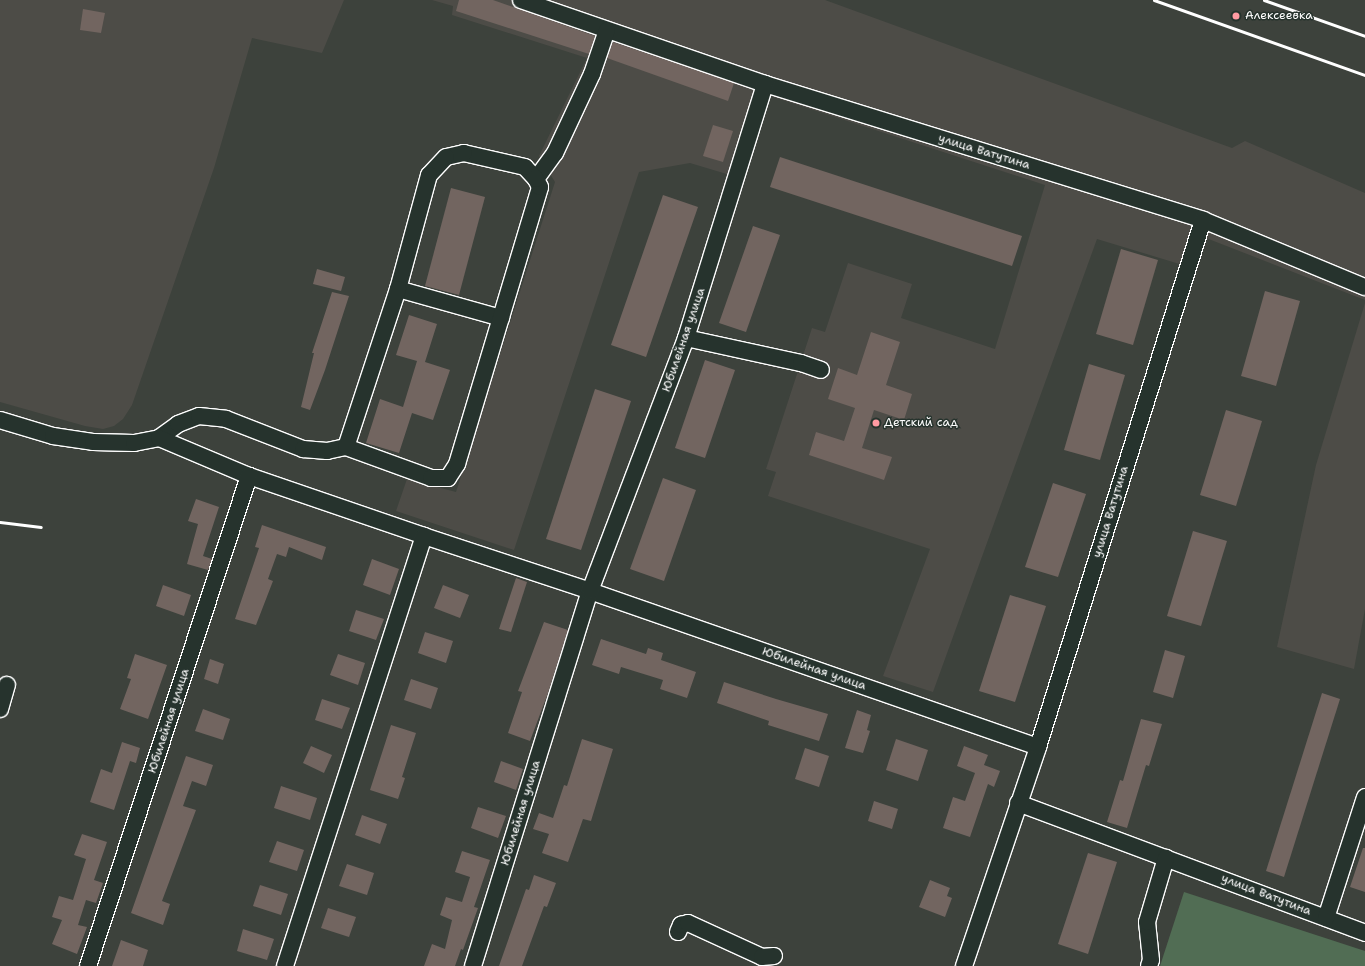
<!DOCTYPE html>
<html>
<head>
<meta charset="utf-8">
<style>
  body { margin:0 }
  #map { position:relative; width:1365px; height:966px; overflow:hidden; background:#3d423c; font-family:"Shantell Sans",sans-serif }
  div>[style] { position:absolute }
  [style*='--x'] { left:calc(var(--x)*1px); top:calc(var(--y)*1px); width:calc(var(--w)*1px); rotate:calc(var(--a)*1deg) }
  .built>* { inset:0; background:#4d4c47 }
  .green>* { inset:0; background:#516d54 }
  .building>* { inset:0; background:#726560 }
  .roads { filter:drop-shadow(1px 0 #fff) drop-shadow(-1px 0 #fff) drop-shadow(0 1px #fff) drop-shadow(0 -1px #fff) }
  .minor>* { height:16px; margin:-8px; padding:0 8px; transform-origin:8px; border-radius:8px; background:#26332d }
  .rail>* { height:3px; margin:-1.5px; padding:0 1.5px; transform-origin:1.5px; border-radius:1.5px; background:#fff }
  .dots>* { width:11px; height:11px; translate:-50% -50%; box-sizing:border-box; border:2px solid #26332d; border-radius:50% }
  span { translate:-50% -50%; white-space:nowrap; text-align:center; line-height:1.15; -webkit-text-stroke:3px #26332d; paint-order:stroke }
  .poi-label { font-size:12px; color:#fff }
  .left { translate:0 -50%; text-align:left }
  .street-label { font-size:12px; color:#fff }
</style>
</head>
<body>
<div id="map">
  <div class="built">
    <div style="clip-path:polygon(0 0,344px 0,322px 53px,252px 38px,214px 168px,132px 405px,123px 419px,114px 426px,103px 429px,85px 426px,0 402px)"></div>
    <div style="clip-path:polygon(432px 0,825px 0,1232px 148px,1245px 141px,1365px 193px,1365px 300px,1206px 238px,1196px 269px,1097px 239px,933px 692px,883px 676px,930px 549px,768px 496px,776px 472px,766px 469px,812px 328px,825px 332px,848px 263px,912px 284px,901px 318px,995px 349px,1045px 185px,758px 92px,730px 175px,690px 163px,639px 172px,514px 550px,396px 511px,407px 479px,456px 492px,555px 182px,539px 156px,587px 58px,452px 15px,453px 6px)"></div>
    <div style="clip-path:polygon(1365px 303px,1365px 609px,1354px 669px,1277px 647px,1316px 465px)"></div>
  </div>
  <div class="green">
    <div style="clip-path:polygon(1184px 892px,1365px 951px,1365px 966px,1160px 966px)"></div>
  </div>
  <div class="building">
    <div style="clip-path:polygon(459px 0,493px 0,595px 36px,589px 54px,456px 11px)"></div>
    <div style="clip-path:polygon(83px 9px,105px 13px,101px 33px,80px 30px)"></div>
    <div style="clip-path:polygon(613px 42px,734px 83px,728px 101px,607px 58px)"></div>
    <div style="clip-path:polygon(713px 125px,733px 131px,723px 162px,703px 156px)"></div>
    <div style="clip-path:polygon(780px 157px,1022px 236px,1012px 266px,770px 187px)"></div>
    <div style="clip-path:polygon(451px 188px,485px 197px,459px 295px,425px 286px)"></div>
    <div style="clip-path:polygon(663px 195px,698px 207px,646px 357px,611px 345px)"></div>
    <div style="clip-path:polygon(753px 226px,780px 235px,746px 332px,719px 323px)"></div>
    <div style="clip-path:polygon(1121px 249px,1158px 260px,1133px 345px,1096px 334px)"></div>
    <div style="clip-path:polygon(317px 269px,345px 277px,341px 291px,313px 284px)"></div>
    <div style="clip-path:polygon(1265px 291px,1300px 301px,1276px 386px,1241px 376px)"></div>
    <div style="clip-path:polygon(332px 292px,349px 296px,325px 370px,310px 410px,301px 407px,314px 353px,312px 353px)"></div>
    <div style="clip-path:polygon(409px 315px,437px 324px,425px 362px,450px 370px,433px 420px,412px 413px,399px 453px,366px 443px,380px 399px,403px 407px,417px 361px,396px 355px)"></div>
    <div style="clip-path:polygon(871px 332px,900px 342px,886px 385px,912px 394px,904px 420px,874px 410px,862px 448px,892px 457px,884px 480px,809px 455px,816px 432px,844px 441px,855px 408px,828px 399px,838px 368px,857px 375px)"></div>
    <div style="clip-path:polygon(705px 360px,735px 370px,705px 458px,675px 448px)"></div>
    <div style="clip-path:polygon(1089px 364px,1125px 375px,1100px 460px,1064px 450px)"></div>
    <div style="clip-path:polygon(595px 389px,631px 401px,581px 550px,546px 539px)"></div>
    <div style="clip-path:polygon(1226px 410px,1262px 421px,1236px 506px,1200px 495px)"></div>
    <div style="clip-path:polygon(663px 478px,696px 490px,664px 581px,630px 569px)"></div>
    <div style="clip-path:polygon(1053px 483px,1086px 494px,1058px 577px,1025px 567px)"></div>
    <div style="clip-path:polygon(196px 499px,219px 507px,203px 556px,212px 559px,208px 570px,187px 564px,198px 524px,188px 521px)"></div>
    <div style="clip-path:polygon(262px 525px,326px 547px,322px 560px,289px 547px,286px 557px,277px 554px,268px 579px,273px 581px,256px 625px,235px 619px,259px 548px,255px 547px)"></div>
    <div style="clip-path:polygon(1193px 531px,1227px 541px,1201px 626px,1167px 616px)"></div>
    <div style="clip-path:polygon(372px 559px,399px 569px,390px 595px,363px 585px)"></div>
    <div style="clip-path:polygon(516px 578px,527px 582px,511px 632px,499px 629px)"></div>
    <div style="clip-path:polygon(163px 585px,191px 595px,184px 616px,156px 606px)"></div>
    <div style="clip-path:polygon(443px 585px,469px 595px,460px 618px,434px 608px)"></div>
    <div style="clip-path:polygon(1010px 595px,1046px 606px,1015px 702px,979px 691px)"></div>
    <div style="clip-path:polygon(356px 610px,384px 619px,376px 640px,349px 631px)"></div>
    <div style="clip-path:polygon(544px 622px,568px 630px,548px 693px,530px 741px,508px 733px,522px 692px,518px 691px)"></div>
    <div style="clip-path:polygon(425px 632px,453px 641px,446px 663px,418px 653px)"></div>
    <div style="clip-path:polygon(601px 639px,646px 654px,648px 648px,663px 653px,661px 660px,696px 672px,687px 698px,660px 689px,663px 680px,621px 667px,619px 674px,592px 665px)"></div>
    <div style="clip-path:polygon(1165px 650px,1185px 656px,1173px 698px,1153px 692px)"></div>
    <div style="clip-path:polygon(135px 654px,167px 665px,148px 719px,120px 709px,131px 679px,127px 678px)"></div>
    <div style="clip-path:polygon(338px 654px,365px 663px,358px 685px,330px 675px)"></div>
    <div style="clip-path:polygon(210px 659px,224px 664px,218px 684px,204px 679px)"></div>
    <div style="clip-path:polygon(411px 679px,438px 688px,431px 709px,404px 700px)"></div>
    <div style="clip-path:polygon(724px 682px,776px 699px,828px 714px,819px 741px,768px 725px,769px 721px,717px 703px)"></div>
    <div style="clip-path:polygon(1322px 693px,1340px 699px,1284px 877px,1266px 871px)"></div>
    <div style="clip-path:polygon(322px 699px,350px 708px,342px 729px,315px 720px)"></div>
    <div style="clip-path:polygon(203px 709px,230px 719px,223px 740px,195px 731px)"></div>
    <div style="clip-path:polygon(857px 710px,871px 715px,867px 730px,870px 731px,863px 753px,845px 748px)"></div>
    <div style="clip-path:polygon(1141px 719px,1162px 724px,1149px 766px,1146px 765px,1127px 828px,1107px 822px,1120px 780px,1123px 781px)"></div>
    <div style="clip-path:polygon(391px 725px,416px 733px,402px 777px,405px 778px,398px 799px,370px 790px)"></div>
    <div style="clip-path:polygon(582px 739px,613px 749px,591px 821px,583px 819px,568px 862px,542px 853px,549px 834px,533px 829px,539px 813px,553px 818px,564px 785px,567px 786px)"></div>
    <div style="clip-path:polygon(896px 739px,928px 750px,918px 781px,886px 770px)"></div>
    <div style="clip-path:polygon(122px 742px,140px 748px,136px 763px,130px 761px,114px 810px,90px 802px,101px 769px,112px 773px)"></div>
    <div style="clip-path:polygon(311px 746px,332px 755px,324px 773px,303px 763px)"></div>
    <div style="clip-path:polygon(964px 746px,988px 755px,984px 765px,1000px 771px,994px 787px,988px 784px,970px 837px,943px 828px,953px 797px,965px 801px,975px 773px,957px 766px)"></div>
    <div style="clip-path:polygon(805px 748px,829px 756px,819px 787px,795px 779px)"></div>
    <div style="clip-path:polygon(186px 756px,213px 765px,206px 786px,192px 781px,183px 806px,196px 810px,162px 901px,170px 904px,163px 925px,131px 913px)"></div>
    <div style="clip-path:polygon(501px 761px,523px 769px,516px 790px,494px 782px)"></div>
    <div style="clip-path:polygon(281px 786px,317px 798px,310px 820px,274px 808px)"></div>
    <div style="clip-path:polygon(874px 801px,898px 809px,892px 829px,868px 821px)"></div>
    <div style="clip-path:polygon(478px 807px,506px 816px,498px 838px,471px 828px)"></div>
    <div style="clip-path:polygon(362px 815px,387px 824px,380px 844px,355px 835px)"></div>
    <div style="clip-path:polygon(82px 834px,107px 842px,94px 880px,103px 883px,96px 903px,86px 900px,78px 925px,87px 927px,77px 954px,52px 944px,62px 920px,52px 917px,59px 896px,73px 900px,86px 859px,74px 855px)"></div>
    <div style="clip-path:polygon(277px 841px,304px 850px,297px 871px,269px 862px)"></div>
    <div style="clip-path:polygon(1363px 848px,1365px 848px,1365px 892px,1350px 887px)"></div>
    <div style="clip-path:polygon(462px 851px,490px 860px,474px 907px,478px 908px,463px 950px,461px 949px,455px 966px,424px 966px,432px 944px,445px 949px,452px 920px,440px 915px,446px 897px,462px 902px,470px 877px,455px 872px)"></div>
    <div style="clip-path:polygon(1088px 853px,1117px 862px,1088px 954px,1058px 944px)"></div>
    <div style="clip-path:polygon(347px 864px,374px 873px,367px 895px,339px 886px)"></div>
    <div style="clip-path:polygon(534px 875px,556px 883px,547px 907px,544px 906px,522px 966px,499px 966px,526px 889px,529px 890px)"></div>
    <div style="clip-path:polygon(930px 880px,950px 888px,947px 896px,952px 898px,945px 917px,919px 907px)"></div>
    <div style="clip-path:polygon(260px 885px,288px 894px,281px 915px,253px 906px)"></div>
    <div style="clip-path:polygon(328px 908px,356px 917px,349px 937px,321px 928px)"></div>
    <div style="clip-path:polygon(243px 929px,274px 939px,267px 960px,237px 951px)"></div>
    <div style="clip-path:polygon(121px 940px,148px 950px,143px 966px,112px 966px)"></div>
  </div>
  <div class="roads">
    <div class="minor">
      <div style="--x:521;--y:0;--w:258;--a:19"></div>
      <div style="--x:765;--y:84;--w:459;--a:17.2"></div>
      <div style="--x:1203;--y:220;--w:175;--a:22.5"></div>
      <div style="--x:536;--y:179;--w:32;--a:-54"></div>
      <div style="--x:555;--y:153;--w:87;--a:-64.9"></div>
      <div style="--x:592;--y:74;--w:46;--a:-71.2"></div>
      <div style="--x:398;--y:289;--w:107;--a:15.7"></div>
      <div style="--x:686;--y:338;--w:118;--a:12.3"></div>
      <div style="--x:801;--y:363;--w:21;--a:19"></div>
      <div style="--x:0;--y:420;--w:55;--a:16.8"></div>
      <div style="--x:53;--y:436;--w:40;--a:8.5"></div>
      <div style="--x:93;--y:442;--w:41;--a:1.4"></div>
      <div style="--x:134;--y:443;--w:25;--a:-11"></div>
      <div style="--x:159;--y:438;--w:24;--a:-36"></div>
      <div style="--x:178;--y:424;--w:22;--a:-21"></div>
      <div style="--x:199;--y:416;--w:27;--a:6"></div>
      <div style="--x:226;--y:419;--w:83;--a:21.3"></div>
      <div style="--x:303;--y:449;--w:24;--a:5"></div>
      <div style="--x:327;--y:451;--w:19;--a:-12"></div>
      <div style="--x:346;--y:447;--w:90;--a:20"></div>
      <div style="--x:431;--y:478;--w:17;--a:0"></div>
      <div style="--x:448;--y:478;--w:17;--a:-57"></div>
      <div style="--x:457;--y:464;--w:289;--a:-73.3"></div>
      <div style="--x:540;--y:187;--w:9;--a:-117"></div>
      <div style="--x:536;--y:179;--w:16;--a:-133"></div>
      <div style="--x:525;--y:167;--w:63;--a:-167.1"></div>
      <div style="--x:464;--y:153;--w:18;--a:167"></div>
      <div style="--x:446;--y:157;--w:25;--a:133"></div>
      <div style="--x:429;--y:175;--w:118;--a:105.2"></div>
      <div style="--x:398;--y:289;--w:166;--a:108.2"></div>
      <div style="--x:159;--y:438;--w:98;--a:22.9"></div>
      <div style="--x:249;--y:476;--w:185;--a:18.9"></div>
      <div style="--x:424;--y:536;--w:175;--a:18.3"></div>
      <div style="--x:590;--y:591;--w:474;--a:19.2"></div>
      <div style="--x:0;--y:709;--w:25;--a:-74"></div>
      <div style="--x:1018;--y:803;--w:371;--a:20.5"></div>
      <div style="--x:1326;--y:918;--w:127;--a:-72.1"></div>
      <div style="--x:678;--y:932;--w:8;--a:-67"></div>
      <div style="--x:681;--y:925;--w:7;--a:-16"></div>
      <div style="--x:688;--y:923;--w:81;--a:24.7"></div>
      <div style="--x:762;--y:957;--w:12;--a:-5"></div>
      <div style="--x:88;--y:966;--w:516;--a:-71.81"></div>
      <div style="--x:285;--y:966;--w:452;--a:-72.1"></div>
      <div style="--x:473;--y:966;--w:393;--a:-72.7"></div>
      <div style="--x:590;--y:591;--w:271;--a:-69.2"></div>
      <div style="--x:686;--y:338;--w:266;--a:-72.7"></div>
      <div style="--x:964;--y:966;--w:231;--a:-71.3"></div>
      <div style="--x:1038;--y:747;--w:552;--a:-72.62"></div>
      <div style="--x:1149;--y:966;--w:6;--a:-72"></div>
      <div style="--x:1151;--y:960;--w:38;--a:-96"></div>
      <div style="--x:1147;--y:922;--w:67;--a:-73.5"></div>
    </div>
  </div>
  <div class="rail">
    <div style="--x:1154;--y:0;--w:224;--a:19.6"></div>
    <div style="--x:1264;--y:0;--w:107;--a:19.6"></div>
    <div style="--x:0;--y:522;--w:41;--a:7"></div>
  </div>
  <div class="dots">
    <div style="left:1236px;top:16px;background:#ff9aa2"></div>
    <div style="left:876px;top:423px;background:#ff9aa2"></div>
  </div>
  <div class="poi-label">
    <span class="left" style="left:1245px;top:16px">Алексеевка</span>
    <span class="left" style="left:884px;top:423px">Детский сад</span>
  </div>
  <div class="street-label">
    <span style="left:984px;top:152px;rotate:17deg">улица Ватутина</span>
    <span style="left:684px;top:340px;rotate:-71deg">Юбилейная улица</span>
    <span style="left:1111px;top:512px;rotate:-73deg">улица Ватутина</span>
    <span style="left:814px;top:669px;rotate:19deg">Юбилейная улица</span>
    <span style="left:169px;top:721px;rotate:-72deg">Юбилейная улица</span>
    <span style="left:521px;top:813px;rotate:-73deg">Юбилейная улица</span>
    <span style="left:1266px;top:895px;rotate:21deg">улица Ватутина</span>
  </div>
</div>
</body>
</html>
